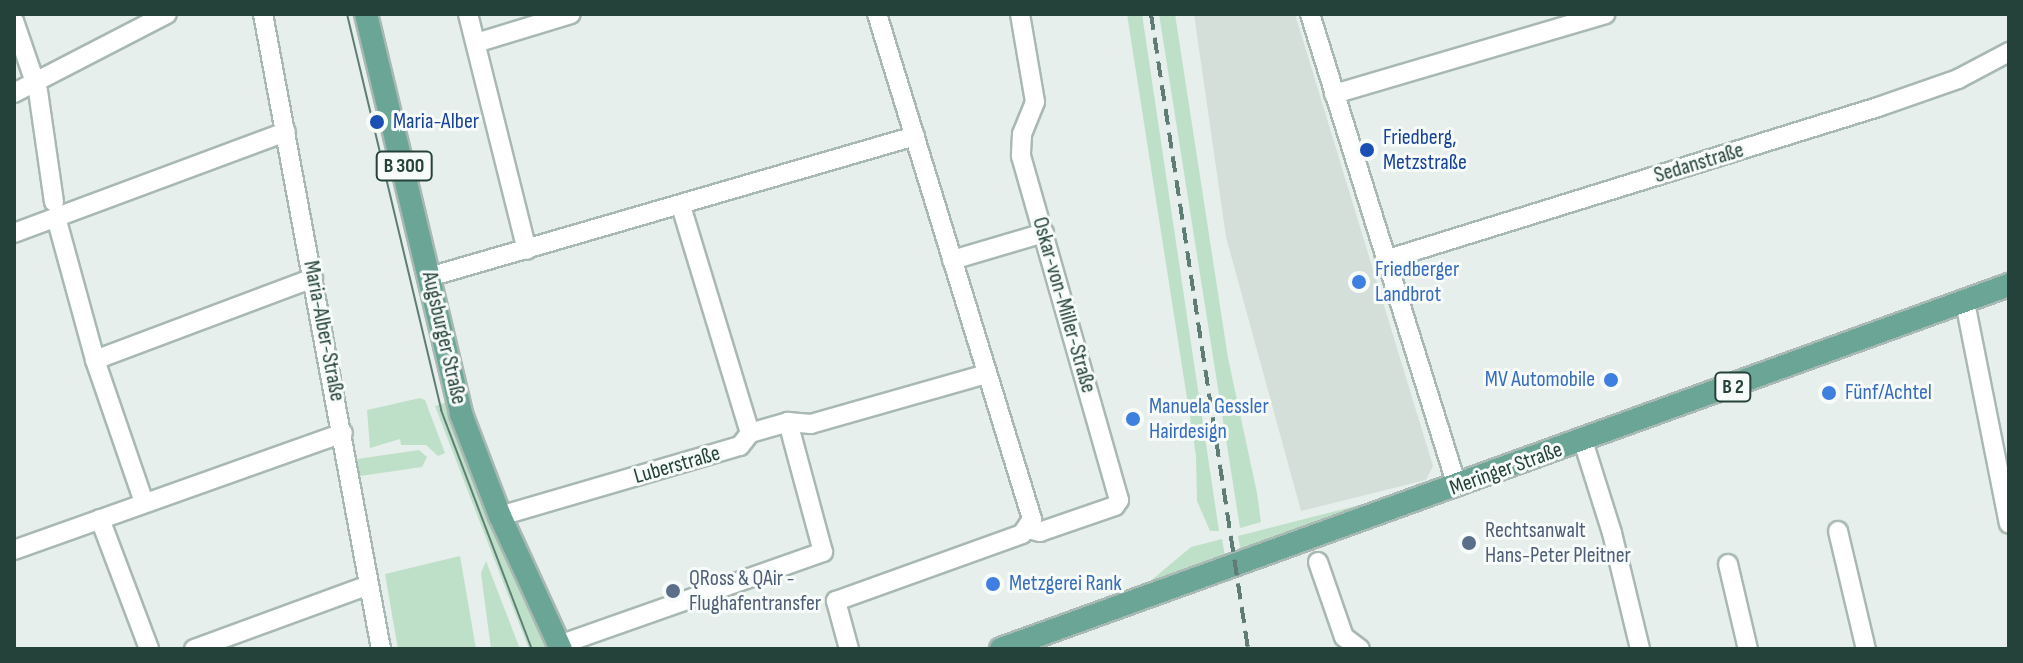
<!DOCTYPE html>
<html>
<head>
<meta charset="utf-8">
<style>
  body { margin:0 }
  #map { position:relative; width:2023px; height:663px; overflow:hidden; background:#e6efeb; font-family:"Sofia Sans Condensed",sans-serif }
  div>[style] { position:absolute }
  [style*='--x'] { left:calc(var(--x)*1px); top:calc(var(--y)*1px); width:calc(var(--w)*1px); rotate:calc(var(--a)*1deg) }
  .built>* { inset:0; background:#d4dfda }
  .green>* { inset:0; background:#bfe0c8 }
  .roads { filter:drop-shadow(2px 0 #a8b8b2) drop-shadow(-2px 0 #a8b8b2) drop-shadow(0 2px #a8b8b2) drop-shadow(0 -2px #a8b8b2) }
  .minor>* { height:18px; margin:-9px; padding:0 9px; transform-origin:9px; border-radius:9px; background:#fff }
  .major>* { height:22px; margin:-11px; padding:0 11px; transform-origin:11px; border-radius:11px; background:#6aa596 }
  .tram>* { height:2px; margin:-1px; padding:0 1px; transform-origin:1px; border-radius:1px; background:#5f7d75 }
  .rail>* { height:4px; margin-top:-2px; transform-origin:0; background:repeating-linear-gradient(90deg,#5f7d75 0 16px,transparent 0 24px) }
  .dots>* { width:22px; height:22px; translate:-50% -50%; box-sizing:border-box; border:4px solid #f7fbf9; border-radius:50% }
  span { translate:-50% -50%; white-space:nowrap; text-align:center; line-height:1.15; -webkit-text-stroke:6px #f7fbf9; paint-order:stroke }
  .shield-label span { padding:2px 6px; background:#f7fbf9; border:2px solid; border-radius:6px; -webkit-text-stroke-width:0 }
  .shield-label { font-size:20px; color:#24423a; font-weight:700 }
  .transit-label { font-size:22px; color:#164399 }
  .left { translate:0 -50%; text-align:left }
  .street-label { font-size:22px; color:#24423a }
  .shop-label { font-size:22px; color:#366cbe }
  .right { translate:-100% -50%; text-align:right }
  .service-label { font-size:22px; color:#4e5e75 }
  .frame { position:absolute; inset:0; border:16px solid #24423a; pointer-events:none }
</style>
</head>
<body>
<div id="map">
  <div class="built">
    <div style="clip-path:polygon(1194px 14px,1295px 14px,1433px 466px,1426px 480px,1301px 511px,1226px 237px)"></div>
  </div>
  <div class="green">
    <div style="clip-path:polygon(1127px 14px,1142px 14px,1219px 531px,1210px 531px,1197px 501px,1196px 456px)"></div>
    <div style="clip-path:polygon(1159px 14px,1175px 14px,1228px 358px,1257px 493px,1261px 522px,1240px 528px)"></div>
    <div style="clip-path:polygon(420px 398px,425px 400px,445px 453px,438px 456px,426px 445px,401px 445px,400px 439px,370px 448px,367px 410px)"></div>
    <div style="clip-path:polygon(447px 402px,491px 516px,548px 649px,529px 649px,435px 406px)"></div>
    <div style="clip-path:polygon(419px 450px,427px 457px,422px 467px,360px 476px,357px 459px)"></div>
    <div style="clip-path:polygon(1418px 490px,1241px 552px,1238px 536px)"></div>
    <div style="clip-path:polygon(1222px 539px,1225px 556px,1148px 583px,1191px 547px)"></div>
    <div style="clip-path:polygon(460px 556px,476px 649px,398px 649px,385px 574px)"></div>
    <div style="clip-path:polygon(486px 561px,520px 649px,491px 649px,481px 573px)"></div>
  </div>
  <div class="roads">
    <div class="minor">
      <div style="--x:263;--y:14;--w:646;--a:79.47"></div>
      <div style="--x:468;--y:14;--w:243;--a:76"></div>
      <div style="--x:1020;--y:14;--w:89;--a:80.3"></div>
      <div style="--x:1035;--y:102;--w:35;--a:112"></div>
      <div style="--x:1022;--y:134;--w:22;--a:93"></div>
      <div style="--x:1021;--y:156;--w:358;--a:74.1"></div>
      <div style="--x:1119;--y:500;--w:7;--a:124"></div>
      <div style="--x:1115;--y:506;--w:79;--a:160.9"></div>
      <div style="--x:1040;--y:532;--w:12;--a:-166"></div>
      <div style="--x:1310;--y:14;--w:495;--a:72.7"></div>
      <div style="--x:14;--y:21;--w:74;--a:71.1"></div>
      <div style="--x:38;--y:91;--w:112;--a:81.8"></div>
      <div style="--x:476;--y:43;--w:99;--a:-17"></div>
      <div style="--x:14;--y:93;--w:172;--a:-27.3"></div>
      <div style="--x:1334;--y:94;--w:283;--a:-16.4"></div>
      <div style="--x:681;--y:206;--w:237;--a:73.1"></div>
      <div style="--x:56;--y:217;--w:148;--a:74.7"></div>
      <div style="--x:95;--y:360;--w:150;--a:71"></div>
      <div style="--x:14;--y:233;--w:290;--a:-20.4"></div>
      <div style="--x:952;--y:260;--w:96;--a:-16.4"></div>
      <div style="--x:1385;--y:260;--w:516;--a:-17.24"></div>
      <div style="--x:1878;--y:107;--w:85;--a:-19.3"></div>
      <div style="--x:1958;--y:79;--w:58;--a:-27.9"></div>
      <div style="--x:429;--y:277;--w:506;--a:-16.18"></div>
      <div style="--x:1965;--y:302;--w:226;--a:78.8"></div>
      <div style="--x:95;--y:360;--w:233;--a:-20.6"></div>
      <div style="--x:1583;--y:441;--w:96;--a:72.5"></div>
      <div style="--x:1612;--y:533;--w:119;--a:76.4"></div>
      <div style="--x:500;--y:516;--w:250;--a:-16.3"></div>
      <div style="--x:740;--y:446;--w:16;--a:-52"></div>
      <div style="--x:750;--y:433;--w:40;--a:-16"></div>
      <div style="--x:788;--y:422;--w:23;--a:5"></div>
      <div style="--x:811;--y:424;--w:183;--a:-15.9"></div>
      <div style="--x:100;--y:519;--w:139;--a:69.3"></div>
      <div style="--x:1838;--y:531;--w:121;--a:76.7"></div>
      <div style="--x:14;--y:550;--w:349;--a:-19.6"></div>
      <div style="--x:1318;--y:562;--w:79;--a:70.9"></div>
      <div style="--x:1344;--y:637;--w:20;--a:37"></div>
      <div style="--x:1728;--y:564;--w:87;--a:76.8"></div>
      <div style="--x:559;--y:645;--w:280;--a:-19.4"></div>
      <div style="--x:823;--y:552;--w:135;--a:-105.1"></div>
      <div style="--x:194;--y:649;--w:186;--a:-20.1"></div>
      <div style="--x:849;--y:649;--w:50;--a:-105.2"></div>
      <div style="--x:836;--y:601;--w:198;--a:-19.8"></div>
      <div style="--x:1022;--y:534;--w:18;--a:-56"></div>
      <div style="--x:1032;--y:519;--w:528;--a:-107.06"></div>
    </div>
    <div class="major">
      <div style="--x:366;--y:14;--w:411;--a:76.6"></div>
      <div style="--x:461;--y:414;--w:109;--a:69.1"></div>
      <div style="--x:500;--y:516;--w:146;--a:65.4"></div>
      <div style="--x:1001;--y:649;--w:1072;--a:-19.86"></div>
    </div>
  </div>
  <div class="tram">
    <div style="--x:347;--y:14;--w:407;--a:76.6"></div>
    <div style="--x:441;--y:410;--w:256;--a:69.2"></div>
  </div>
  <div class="rail">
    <div style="--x:1151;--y:14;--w:642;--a:81.31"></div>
  </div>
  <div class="dots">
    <div style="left:377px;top:122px;background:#1a4fb4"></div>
    <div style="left:1367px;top:150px;background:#1a4fb4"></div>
    <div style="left:1359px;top:282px;background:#3f7fe0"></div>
    <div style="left:1611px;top:380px;background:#3f7fe0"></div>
    <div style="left:1829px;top:393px;background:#3f7fe0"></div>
    <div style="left:1133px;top:419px;background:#3f7fe0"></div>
    <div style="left:1469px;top:543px;background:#5c6f8a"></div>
    <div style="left:993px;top:584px;background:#3f7fe0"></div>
    <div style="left:673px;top:591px;background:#5c6f8a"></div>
  </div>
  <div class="shield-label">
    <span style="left:404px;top:166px">B 300</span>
    <span style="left:1733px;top:387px">B 2</span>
  </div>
  <div class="transit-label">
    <span class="left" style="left:393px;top:122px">Maria-Alber</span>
    <span class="left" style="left:1383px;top:150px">Friedberg,<br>Metzstraße</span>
  </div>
  <div class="street-label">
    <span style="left:1699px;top:163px;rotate:-17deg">Sedanstraße</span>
    <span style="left:1064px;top:305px;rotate:74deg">Oskar-von-Miller-Straße</span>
    <span style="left:324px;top:331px;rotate:79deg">Maria-Alber-Straße</span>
    <span style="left:444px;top:338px;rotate:77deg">Augsburger Straße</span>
    <span style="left:677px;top:465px;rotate:-16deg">Luberstraße</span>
    <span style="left:1506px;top:469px;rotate:-20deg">Meringer Straße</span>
  </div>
  <div class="shop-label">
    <span class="left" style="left:1375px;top:282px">Friedberger<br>Landbrot</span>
    <span class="right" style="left:1595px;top:380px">MV Automobile</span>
    <span class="left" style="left:1845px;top:393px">Fünf/Achtel</span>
    <span class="left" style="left:1149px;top:419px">Manuela Gessler<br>Hairdesign</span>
    <span class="left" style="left:1009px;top:584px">Metzgerei Rank</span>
  </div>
  <div class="service-label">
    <span class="left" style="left:1485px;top:543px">Rechtsanwalt<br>Hans-Peter Pleitner</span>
    <span class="left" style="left:689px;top:591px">QRoss &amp; QAir -<br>Flughafentransfer</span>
  </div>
  <div class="frame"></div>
</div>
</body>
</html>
